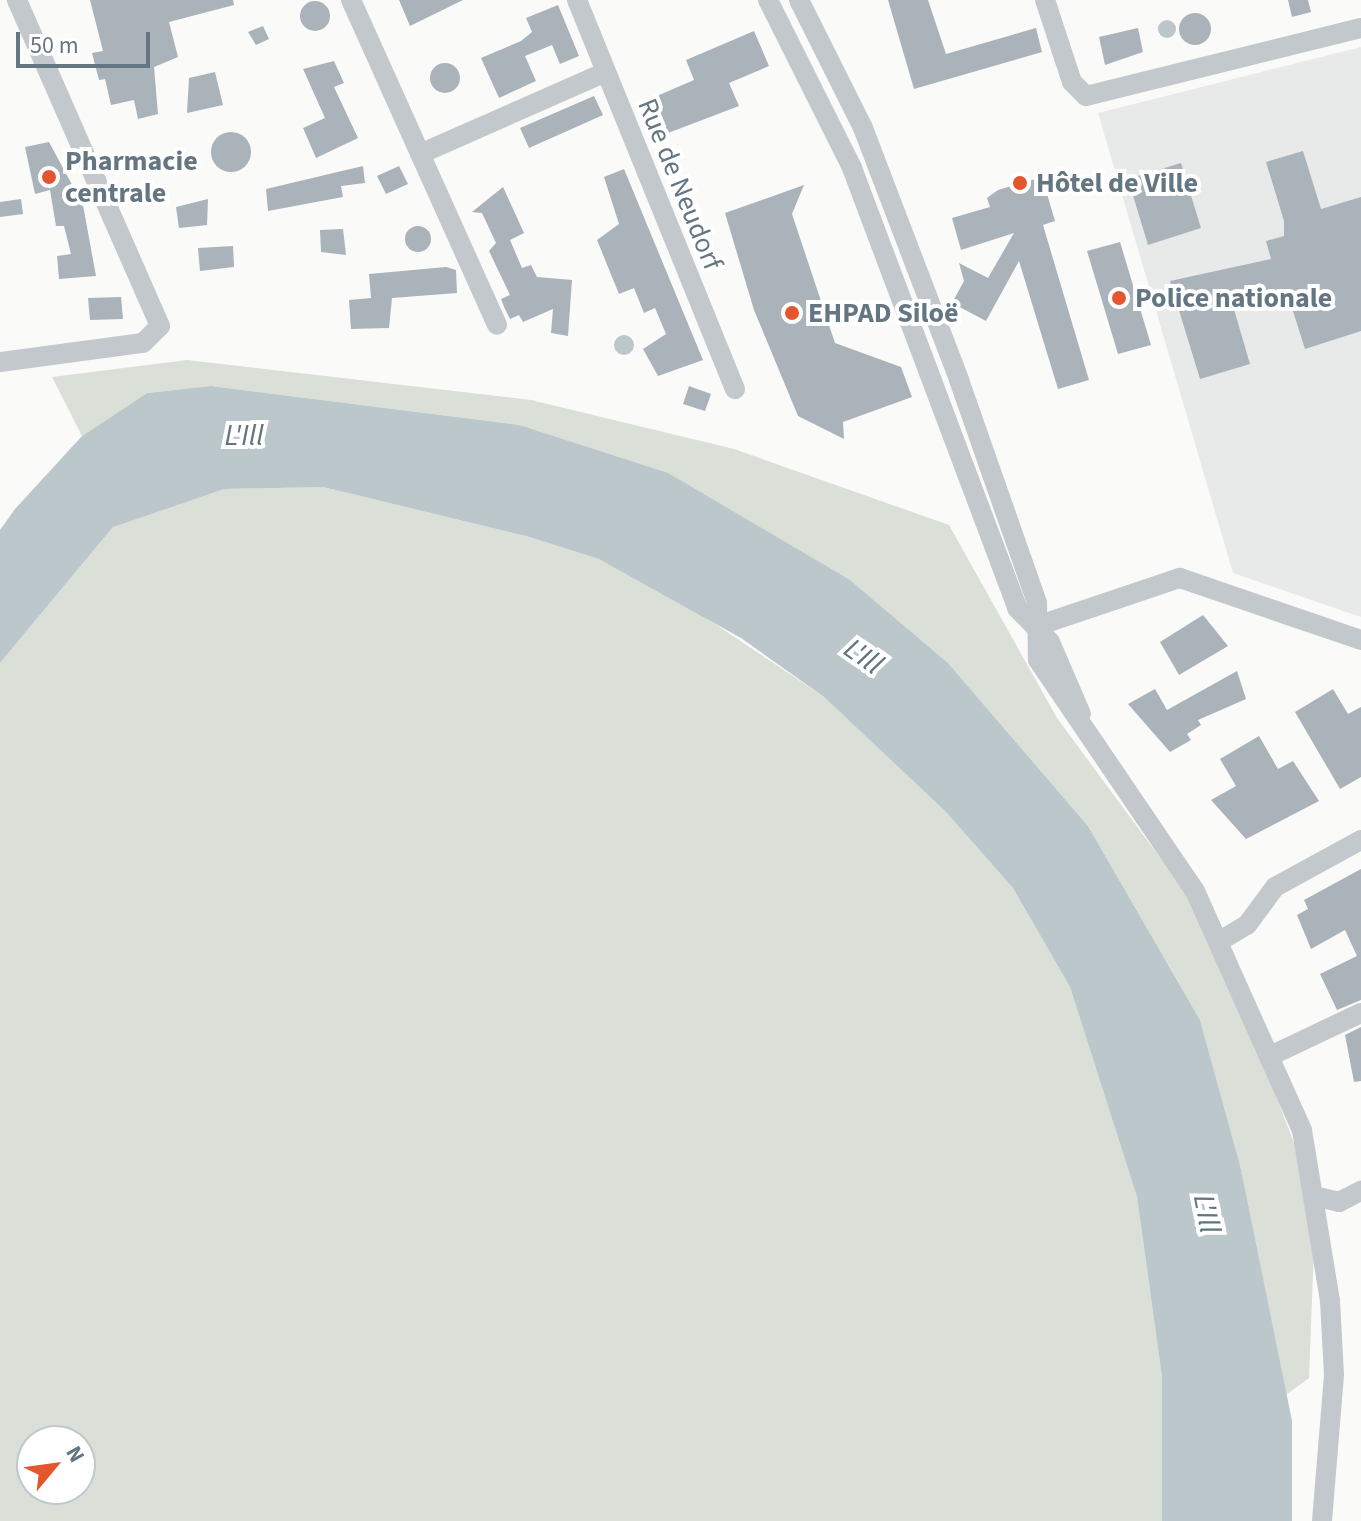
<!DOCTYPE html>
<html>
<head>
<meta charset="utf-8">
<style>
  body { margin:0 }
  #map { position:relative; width:1361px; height:1521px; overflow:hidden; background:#fafaf8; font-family:"Source Sans 3",sans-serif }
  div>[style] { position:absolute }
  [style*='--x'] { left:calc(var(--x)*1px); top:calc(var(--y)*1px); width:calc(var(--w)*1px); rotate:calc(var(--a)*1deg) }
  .built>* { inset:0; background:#e8e9e9 }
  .green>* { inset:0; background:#dadfd7 }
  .water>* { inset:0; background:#bbc7cb }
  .round { border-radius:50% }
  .building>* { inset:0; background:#aab3b9 }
  .minor>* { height:20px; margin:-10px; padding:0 10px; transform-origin:10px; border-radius:10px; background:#c3c8cc }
  .dots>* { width:22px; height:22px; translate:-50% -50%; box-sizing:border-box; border:4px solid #fff; border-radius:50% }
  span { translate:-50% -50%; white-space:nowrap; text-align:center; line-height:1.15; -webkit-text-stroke:8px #fff; paint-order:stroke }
  .poi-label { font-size:28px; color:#657683; font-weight:700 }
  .left { translate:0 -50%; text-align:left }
  .street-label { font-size:28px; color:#657683 }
  .water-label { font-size:30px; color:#60757c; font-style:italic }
  .north { position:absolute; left:16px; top:1425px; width:80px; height:80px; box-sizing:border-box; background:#fff; border:2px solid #c1c8cd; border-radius:50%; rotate:61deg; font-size:22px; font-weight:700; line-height:32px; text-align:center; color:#657683 }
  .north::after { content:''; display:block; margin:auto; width:28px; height:36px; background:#e4572e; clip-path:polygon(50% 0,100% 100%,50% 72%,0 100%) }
  .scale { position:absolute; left:16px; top:32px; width:134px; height:36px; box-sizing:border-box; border:4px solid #657683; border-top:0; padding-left:10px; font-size:24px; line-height:28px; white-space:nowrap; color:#657683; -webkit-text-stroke:6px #fff; paint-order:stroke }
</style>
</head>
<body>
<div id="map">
  <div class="built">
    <div style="clip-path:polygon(1361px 47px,1361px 617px,1233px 573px,1098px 113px)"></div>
  </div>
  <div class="green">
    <div style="clip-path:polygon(187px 360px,531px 400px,734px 449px,949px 525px,1057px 718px,1186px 893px,1250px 1029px,1296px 1148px,1314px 1247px,1309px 1378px,1283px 1397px,1240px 1165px,1200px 1020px,1088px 826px,948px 663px,850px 580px,519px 425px,211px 386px,147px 393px,82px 436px,52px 377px)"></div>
    <div style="clip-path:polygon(evenodd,323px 487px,526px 536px,599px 559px,676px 598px,824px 697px,945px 811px,1013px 888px,1070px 987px,1137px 1197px,1162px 1377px,1162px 1521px,0 1521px,0 663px,113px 527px,140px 512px,224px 489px,323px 487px,32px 1441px,80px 1441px,80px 1489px,32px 1489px,32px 1441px)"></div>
  </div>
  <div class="water">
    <div class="round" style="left:1158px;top:20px;width:18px;height:18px"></div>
    <div class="round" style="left:614px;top:335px;width:20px;height:20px"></div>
    <div style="clip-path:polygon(211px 386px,519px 425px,668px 473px,850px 580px,948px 663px,1088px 826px,1200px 1020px,1240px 1165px,1292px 1421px,1292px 1521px,1162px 1521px,1162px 1377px,1137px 1197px,1070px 987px,1013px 888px,945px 811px,824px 697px,741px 638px,599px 559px,526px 536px,323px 487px,224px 489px,113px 527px,0 663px,0 530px,15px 509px,82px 436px,147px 393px)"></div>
  </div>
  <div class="building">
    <div style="clip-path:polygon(90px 0,233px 0,234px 5px,169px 22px,178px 57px,154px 67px,158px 114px,138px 119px,134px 100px,111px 105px,105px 79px,99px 80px,92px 53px,103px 51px)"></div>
    <div style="clip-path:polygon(399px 0,463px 0,410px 26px)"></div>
    <div style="clip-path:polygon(888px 0,928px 0,946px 54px,1036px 28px,1042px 52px,914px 89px)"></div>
    <div style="clip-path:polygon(1288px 0,1308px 0,1311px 12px,1292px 17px)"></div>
    <div class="round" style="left:300px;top:1px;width:30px;height:30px"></div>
    <div style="clip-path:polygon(558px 5px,579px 56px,560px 64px,552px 45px,525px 56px,536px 81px,499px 98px,481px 58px,521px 41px,532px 32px,526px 18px)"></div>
    <div class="round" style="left:1179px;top:13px;width:32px;height:32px"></div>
    <div style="clip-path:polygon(263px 26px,269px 39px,256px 45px,248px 32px)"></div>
    <div style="clip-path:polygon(1138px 28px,1143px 52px,1105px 65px,1099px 37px)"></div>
    <div style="clip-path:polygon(754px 31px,769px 66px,729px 83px,739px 106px,668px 133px,662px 118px,652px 122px,643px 102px,694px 80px,686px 60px)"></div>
    <div style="clip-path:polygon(334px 61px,344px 83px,334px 87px,358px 138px,316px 158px,303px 128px,325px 118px,303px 69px)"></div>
    <div class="round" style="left:430px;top:63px;width:30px;height:30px"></div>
    <div style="clip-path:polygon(215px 72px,223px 105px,187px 113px,189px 78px)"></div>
    <div style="clip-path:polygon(594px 96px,603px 115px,529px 148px,520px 128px)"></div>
    <div class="round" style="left:211px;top:132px;width:40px;height:40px"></div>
    <div style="clip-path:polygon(49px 142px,83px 205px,96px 276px,59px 279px,57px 256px,71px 254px,64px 226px,56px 226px,50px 190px,35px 194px,25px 147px)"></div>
    <div style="clip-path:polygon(1303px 151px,1321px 209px,1361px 197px,1361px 331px,1305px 349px,1286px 289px,1233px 306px,1250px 364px,1200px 379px,1170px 281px,1271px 259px,1266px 241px,1284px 236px,1284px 221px,1266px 162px)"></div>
    <div style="clip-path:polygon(1181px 163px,1201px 228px,1148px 245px,1128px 179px)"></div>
    <div style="clip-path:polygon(363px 166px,365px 183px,341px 186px,343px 197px,268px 211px,266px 189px)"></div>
    <div style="clip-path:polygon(399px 166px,408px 184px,386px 194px,377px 176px)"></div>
    <div style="clip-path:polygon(624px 169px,703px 360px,658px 376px,643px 349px,666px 334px,655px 308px,644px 313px,634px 288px,619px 294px,597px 240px,619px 224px,604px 177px)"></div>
    <div style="clip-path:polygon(1042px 177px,1055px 221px,1043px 225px,1089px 380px,1058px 389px,1019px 261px,986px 321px,952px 303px,964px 281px,959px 263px,988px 278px,1014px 233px,961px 250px,952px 218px,990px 207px,987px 198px,998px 190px)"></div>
    <div style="clip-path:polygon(804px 185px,792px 214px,835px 343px,901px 367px,912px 397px,843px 422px,844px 439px,798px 416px,754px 310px,725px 213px)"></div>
    <div style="clip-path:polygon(503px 187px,524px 233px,510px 240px,522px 268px,531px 265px,537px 277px,572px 280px,568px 336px,551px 333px,553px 309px,523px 322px,519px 315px,510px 319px,504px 307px,501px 299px,510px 295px,489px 251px,496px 243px,482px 213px,472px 212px)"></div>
    <div style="clip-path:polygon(21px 199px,23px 214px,0 217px,0 202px)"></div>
    <div style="clip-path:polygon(208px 199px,207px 225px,179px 228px,176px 207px)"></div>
    <div class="round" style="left:405px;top:226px;width:26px;height:26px"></div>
    <div style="clip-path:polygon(343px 229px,346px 255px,321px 252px,320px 230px)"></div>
    <div style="clip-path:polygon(1120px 242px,1151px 345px,1118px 354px,1087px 251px)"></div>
    <div style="clip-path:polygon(233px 246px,234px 267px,200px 271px,198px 248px)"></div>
    <div style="clip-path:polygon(446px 267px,456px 270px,457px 293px,392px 298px,389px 328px,351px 329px,349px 300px,371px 298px,369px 274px)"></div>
    <div style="clip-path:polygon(121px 297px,123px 319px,90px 320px,88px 298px)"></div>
    <div style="clip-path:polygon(689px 386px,711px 394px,705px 411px,683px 404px)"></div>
    <div style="clip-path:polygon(1203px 615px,1228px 646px,1179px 675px,1160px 642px)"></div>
    <div style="clip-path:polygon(1237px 671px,1246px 699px,1198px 720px,1201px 725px,1187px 734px,1191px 740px,1170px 752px,1128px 704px,1155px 689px,1167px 710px)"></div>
    <div style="clip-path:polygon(1333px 689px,1348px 714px,1361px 707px,1361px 777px,1340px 789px,1295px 712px)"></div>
    <div style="clip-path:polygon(1259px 736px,1278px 769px,1293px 761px,1319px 801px,1246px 839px,1211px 800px,1236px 786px,1220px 759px)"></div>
    <div style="clip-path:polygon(1361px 869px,1361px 1000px,1337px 1010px,1320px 974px,1357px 956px,1345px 930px,1311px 949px,1297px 915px,1308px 909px,1304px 900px)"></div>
    <div style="clip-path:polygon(1361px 1027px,1361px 1081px,1354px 1082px,1345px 1035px)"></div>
  </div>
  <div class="minor">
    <div style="--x:351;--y:0;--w:356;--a:65.8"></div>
    <div style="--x:577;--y:0;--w:420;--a:67.9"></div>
    <div style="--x:768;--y:0;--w:188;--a:63.4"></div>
    <div style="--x:852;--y:168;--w:470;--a:69.4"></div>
    <div style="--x:1017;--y:608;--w:47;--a:45.9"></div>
    <div style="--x:1050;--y:642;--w:78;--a:66.7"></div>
    <div style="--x:799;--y:0;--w:143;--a:63.4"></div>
    <div style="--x:863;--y:128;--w:270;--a:69.1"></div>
    <div style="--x:959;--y:380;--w:236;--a:70.7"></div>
    <div style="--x:1037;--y:603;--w:57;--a:89"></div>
    <div style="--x:1038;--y:660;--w:279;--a:55.8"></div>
    <div style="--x:1195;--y:891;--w:262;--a:65.9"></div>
    <div style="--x:1302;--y:1130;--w:173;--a:80.7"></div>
    <div style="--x:1330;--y:1301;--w:74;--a:86.9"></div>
    <div style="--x:1334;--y:1375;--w:146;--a:94.7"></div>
    <div style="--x:1045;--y:0;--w:86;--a:71.8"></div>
    <div style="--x:1072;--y:82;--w:20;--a:45"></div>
    <div style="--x:1086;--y:96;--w:283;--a:-13.9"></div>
    <div style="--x:420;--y:154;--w:201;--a:-23.8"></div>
    <div style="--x:0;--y:362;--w:144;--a:-7.6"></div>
    <div style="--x:143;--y:343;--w:24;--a:-45"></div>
    <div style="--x:160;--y:326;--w:356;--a:-113.7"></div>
    <div style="--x:1037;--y:626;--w:151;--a:-18.6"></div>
    <div style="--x:1180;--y:578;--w:191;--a:18.9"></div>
    <div style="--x:1220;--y:941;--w:31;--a:-31"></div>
    <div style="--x:1247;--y:925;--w:47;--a:-53.6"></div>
    <div style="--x:1275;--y:887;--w:98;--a:-28.7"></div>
    <div style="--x:1272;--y:1055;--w:98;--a:-25.3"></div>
    <div style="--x:1318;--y:1197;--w:22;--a:13"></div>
    <div style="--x:1339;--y:1202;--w:25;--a:-27"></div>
  </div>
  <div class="dots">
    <div style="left:49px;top:177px;background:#e4572e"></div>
    <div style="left:1020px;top:183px;background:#e4572e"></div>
    <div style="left:1119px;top:298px;background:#e4572e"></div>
    <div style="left:792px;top:313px;background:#e4572e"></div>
  </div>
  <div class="poi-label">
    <span class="left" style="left:65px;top:177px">Pharmacie<br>centrale</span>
    <span class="left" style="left:1036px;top:183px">Hôtel de Ville</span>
    <span class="left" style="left:1135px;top:298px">Police nationale</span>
    <span class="left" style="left:808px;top:313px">EHPAD Siloë</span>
  </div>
  <div class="street-label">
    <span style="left:680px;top:184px;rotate:68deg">Rue de Neudorf</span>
  </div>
  <div class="water-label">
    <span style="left:244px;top:436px">L'Ill</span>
    <span style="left:863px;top:657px;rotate:35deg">L'Ill</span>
    <span style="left:1206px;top:1214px;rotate:79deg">L'Ill</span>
  </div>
  <div class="north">N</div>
  <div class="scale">50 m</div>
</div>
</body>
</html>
